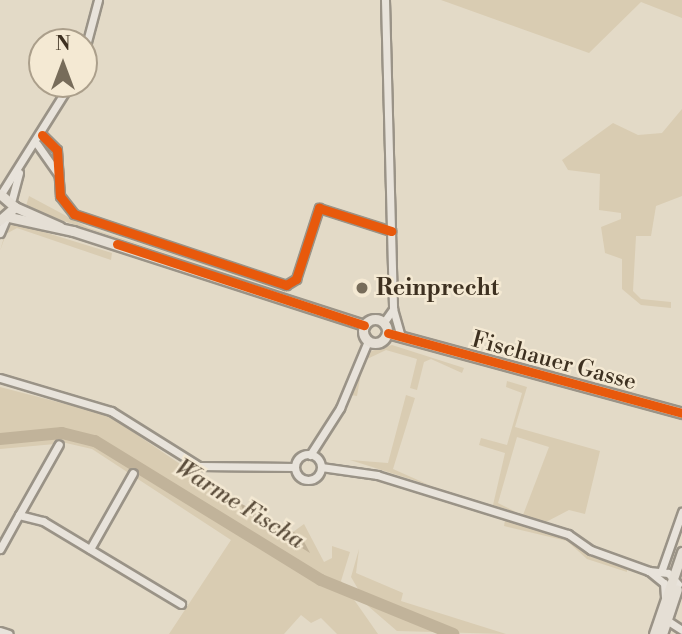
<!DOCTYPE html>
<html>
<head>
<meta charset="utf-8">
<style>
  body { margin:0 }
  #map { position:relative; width:682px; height:634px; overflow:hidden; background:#e3dac7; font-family:"Libre Bodoni",serif }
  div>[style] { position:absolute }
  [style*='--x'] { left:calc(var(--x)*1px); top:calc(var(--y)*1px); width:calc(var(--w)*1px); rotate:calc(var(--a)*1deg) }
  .green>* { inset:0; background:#d9ccb2 }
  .water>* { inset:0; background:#c1b39a }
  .river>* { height:12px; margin:-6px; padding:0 6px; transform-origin:6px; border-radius:6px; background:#c1b39a }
  .roads { filter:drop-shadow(2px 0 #9a9387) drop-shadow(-2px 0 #9a9387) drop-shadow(0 2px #9a9387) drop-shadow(0 -2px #9a9387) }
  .minor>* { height:7px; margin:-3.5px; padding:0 3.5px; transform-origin:3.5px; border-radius:3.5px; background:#e8e3db }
  .minor>.ring { margin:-3.5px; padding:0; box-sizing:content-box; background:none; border:7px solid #e8e3db; border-radius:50% }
  .major>* { height:9px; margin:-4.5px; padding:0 4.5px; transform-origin:4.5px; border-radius:4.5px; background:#e5dfd5 }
  .major>.ring { margin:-4.5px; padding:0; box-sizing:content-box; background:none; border:9px solid #e5dfd5; border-radius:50% }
  .cycleway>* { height:9px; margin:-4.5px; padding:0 4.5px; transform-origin:4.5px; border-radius:4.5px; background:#e8590c }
  .dots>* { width:19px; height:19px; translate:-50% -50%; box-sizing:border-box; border:4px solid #f4e9d3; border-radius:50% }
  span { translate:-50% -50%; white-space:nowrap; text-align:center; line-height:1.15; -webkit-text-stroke:5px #f4e9d3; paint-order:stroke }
  .poi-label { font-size:23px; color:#3d3020; font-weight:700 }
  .left { translate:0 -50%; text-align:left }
  .street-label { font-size:23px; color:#3d3020 }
  .water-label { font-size:24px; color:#5a4c3a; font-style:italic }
  .north { position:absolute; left:28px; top:28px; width:70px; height:70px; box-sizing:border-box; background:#f4e9d3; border:2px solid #ab9f8b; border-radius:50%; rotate:0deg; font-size:19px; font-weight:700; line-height:28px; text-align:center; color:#3d3020 }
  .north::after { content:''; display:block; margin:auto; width:24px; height:32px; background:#776c5a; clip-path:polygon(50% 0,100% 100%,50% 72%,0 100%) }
</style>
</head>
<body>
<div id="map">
  <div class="green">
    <div style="clip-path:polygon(441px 0,682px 0,682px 18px,641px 2px,589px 53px)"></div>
    <div style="clip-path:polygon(682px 109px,682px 196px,656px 206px,651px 236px,636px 236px,633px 291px,641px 299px,671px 302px,671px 308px,641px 305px,622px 289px,622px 259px,605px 253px,601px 227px,621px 219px,621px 213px,599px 210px,600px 174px,568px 170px,562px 160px,613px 123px,638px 135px,662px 133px)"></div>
    <div style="clip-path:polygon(29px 196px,89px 228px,291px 292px,25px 209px)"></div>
    <div style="clip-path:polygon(18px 224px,112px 253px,111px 260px,17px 228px,6px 234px,0 251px,6px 230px,8px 226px)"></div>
    <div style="clip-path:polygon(392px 345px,464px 368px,462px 373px,431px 359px,424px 362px,417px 390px,410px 388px,417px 359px,386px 350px,363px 361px,357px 396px,351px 395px,365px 353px)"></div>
    <div style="clip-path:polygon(507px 381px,527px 387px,515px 427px,600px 451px,585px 514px,569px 510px,546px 522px,523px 515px,549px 447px,517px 437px,498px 503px,518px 513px,493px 505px,505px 453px,479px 445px,481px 438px,507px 445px,522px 393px,506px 387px)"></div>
    <div style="clip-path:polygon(0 387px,108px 415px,233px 500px,293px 532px,304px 524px,324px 562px,332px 558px,332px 546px,350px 552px,341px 581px,378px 634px,337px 634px,321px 618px,311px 623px,301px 615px,284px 634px,169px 634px,231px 540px,92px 449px,66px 443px,0 449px)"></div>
    <div style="clip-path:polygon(406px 395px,415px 398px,393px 469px,429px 485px,350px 460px,388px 463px)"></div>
    <div style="clip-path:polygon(505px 520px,571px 541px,627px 566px,627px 572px,587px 559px,567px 541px,504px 526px)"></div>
    <div style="clip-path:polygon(359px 549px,356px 573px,403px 593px,401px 601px,506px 634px,397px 631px,368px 606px,351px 577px)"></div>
  </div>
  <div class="water">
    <div style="clip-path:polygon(240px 503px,301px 536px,310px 553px,244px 512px)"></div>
  </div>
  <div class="river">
    <div style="--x:0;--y:439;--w:62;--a:-5.5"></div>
    <div style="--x:62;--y:433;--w:34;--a:14"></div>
    <div style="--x:95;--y:441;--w:265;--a:31.6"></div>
    <div style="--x:321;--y:580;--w:143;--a:22.2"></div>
  </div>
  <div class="roads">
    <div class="minor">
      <div style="--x:385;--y:0;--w:309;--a:88.5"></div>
      <div style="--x:393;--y:309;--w:29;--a:74"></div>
      <div style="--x:84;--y:53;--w:55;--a:-75.2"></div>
      <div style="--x:42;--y:135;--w:21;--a:45"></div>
      <div style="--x:57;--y:150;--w:46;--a:86.3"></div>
      <div style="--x:60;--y:196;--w:23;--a:52"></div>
      <div style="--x:74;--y:214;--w:224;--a:18.5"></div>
      <div style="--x:286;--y:285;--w:12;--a:-31"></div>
      <div style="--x:296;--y:279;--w:75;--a:-72.1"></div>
      <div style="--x:319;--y:208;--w:76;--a:17.7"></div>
      <div style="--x:37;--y:144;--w:37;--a:55"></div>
      <div style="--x:1;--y:194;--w:130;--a:-57.9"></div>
      <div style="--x:12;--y:199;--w:27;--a:-75"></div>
      <div style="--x:0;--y:233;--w:15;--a:-67"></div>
      <div style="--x:384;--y:322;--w:16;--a:-55"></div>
      <div style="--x:0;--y:378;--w:116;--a:16.6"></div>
      <div style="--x:111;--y:411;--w:104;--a:32"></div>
      <div style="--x:199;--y:466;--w:96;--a:0.6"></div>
      <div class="ring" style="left:295px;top:454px;width:19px;height:19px"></div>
      <div style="--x:310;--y:455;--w:56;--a:-57.4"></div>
      <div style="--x:340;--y:408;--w:73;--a:-67.3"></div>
      <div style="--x:321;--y:467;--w:57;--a:8.1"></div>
      <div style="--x:377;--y:475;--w:200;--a:17.2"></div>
      <div style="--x:568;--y:534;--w:28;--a:35"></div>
      <div style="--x:591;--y:550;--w:62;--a:19.9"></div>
      <div style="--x:649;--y:571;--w:19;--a:39"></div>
      <div style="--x:664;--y:583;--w:13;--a:86"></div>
      <div style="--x:19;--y:515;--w:81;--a:-60.6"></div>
      <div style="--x:0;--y:549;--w:39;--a:-61"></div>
      <div style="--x:19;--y:515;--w:25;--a:14"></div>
      <div style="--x:43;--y:521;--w:161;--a:31"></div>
      <div style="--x:90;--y:549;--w:87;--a:-60.5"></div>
      <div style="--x:649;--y:571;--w:19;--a:6"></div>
      <div style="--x:668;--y:573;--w:15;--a:48"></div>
      <div style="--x:661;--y:572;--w:64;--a:-70.7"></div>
      <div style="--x:662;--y:617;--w:24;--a:33"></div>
      <div style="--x:0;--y:631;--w:9;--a:18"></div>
    </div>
    <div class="major">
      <div style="--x:0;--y:194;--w:20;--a:41"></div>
      <div style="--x:15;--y:207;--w:20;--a:139"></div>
      <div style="--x:15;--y:207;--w:49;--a:24"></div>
      <div style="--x:9;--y:217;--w:66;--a:12.3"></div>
      <div style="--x:73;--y:231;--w:306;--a:17.9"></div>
      <div class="ring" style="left:363px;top:319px;width:15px;height:15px"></div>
      <div style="--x:388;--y:333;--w:305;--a:15.2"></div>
      <div style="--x:654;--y:634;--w:87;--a:-71.1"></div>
      <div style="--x:662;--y:634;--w:47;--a:-71.6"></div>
    </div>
  </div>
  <div class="cycleway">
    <div style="--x:42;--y:135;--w:21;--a:45"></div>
    <div style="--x:57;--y:150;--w:46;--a:86.3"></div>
    <div style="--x:60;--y:196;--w:23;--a:52"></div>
    <div style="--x:74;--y:214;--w:224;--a:18.5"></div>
    <div style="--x:286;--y:285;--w:12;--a:-31"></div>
    <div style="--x:296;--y:279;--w:75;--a:-72.1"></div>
    <div style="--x:319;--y:208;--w:76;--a:17.7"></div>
    <div style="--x:117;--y:244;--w:260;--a:18.2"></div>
    <div style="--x:388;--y:333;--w:305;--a:15.2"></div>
  </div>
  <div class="dots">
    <div style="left:362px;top:288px;background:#776c5a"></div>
  </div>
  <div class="poi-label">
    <span class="left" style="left:376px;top:288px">Reinprecht</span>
  </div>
  <div class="street-label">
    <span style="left:554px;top:361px;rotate:15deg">Fischauer Gasse</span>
  </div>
  <div class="water-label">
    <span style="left:239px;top:505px;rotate:32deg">Warme Fischa</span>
  </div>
  <div class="north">N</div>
</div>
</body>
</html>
